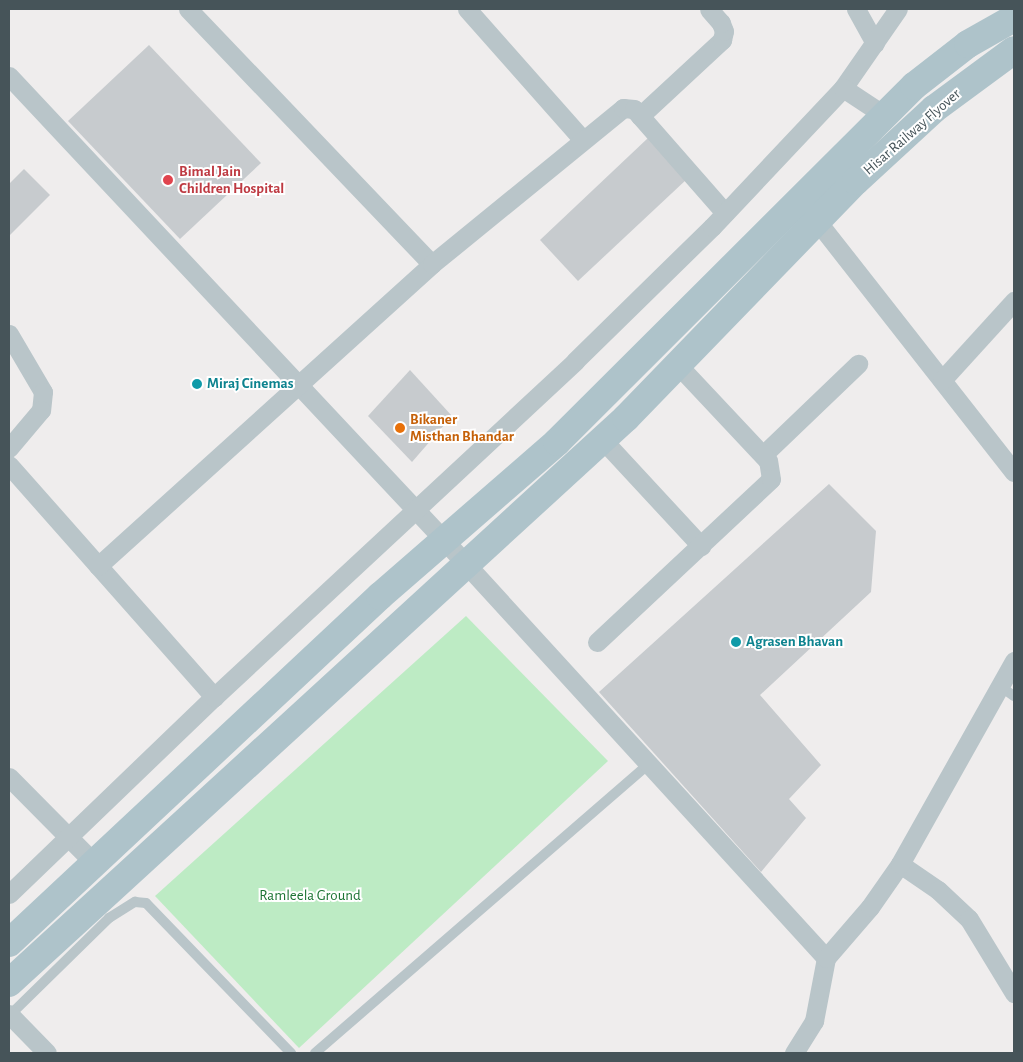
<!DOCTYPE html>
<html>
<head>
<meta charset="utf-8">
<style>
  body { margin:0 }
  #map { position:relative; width:1023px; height:1062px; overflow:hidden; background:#efeded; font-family:"Alegreya Sans",sans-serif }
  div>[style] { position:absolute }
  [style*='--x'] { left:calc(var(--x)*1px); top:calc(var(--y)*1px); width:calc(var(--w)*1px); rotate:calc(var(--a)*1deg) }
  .green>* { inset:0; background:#bdebc4 }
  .building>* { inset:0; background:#c7cbce }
  .service>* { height:10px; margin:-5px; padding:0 5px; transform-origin:5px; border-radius:5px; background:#b9c5c9 }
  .minor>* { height:19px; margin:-9.5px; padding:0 9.5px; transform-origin:9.5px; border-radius:9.5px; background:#b9c5c9 }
  .primary>* { height:28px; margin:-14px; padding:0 14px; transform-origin:14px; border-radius:14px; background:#aec3ca }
  .dots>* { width:14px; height:14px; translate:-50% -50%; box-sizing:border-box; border:2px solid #fff; border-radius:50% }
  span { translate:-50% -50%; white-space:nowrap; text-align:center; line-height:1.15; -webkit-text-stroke:4px #fff; paint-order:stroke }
  .street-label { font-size:15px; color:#465459 }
  .health-label { font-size:15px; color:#be3a42; font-weight:700 }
  .left { translate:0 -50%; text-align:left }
  .culture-label { font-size:15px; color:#0d838f; font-weight:700 }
  .food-label { font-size:15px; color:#c56008; font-weight:700 }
  .park-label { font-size:15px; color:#1d7434 }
  .frame { position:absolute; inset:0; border:10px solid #465459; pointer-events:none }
</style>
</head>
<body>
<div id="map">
  <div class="green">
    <div style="clip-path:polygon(466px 616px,608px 761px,299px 1048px,155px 896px)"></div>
  </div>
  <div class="building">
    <div style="clip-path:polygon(149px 45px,261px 163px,180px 239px,68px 121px)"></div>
    <div style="clip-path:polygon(648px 138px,687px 179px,578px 281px,540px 240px)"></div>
    <div style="clip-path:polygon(24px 169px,50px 195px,9px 236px,9px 184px)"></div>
    <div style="clip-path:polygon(410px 370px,452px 416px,412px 462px,368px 416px)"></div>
    <div style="clip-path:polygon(829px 484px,876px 531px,871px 592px,760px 695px,821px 765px,789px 799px,806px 818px,761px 872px,599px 692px)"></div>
  </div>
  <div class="service">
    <div style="--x:1000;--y:686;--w:17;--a:36"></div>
    <div style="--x:10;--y:1015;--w:139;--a:-44.4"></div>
    <div style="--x:109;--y:918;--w:31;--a:-32"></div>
    <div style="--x:135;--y:902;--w:11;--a:5"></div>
    <div style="--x:146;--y:903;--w:209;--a:46"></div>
    <div style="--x:315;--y:1053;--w:442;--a:-40.9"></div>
  </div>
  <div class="minor">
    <div style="--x:188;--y:9;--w:353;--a:46.3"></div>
    <div style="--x:467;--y:9;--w:175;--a:48.5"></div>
    <div style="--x:856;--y:9;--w:39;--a:61"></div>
    <div style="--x:9;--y:76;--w:636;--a:46.85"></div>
    <div style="--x:444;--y:540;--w:566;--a:47.58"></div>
    <div style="--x:843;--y:88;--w:96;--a:-55.2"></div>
    <div style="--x:640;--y:116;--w:112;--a:-42.8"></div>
    <div style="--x:722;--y:40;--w:9;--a:-77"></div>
    <div style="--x:724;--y:31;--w:9;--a:-111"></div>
    <div style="--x:721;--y:23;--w:18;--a:-131"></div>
    <div style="--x:817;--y:221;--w:319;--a:51.9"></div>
    <div style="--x:9;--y:334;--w:67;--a:59.6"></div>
    <div style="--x:43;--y:392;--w:18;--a:96"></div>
    <div style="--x:41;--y:410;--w:50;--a:130.1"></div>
    <div style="--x:942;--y:380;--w:107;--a:-47.7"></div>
    <div style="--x:602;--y:439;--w:146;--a:47.2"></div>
    <div style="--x:763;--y:455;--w:132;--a:-43.8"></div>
    <div style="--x:9;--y:465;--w:310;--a:48.5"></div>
    <div style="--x:98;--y:566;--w:450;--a:-42.1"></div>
    <div style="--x:432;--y:264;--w:247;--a:-39.2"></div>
    <div style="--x:623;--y:108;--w:11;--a:5"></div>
    <div style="--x:634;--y:109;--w:138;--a:48.8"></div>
    <div style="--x:597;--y:642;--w:238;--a:-43.1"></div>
    <div style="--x:771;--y:479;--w:18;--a:-99"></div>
    <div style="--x:768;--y:461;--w:133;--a:-133.2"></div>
    <div style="--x:9;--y:777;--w:121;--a:45.3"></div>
    <div style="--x:900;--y:864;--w:46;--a:34.4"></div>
    <div style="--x:938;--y:890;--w:42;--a:43.1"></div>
    <div style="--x:969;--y:919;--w:87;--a:58.7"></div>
    <div style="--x:9;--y:894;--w:284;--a:-43.9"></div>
    <div style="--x:214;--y:697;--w:493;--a:-42.9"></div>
    <div style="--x:575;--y:361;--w:192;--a:-44.4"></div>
    <div style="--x:712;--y:227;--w:191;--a:-46.7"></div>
    <div style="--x:843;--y:88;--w:49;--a:33.4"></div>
    <div style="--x:9;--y:1014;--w:54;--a:45.7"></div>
    <div style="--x:794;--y:1053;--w:38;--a:-58"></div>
    <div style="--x:814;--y:1021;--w:64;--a:-79.2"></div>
    <div style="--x:826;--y:958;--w:67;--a:-49.2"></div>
    <div style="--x:870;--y:907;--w:52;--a:-55.1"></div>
    <div style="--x:900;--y:864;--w:233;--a:-60.7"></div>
  </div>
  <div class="primary">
    <div style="--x:9;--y:943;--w:508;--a:-43.09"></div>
    <div style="--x:380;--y:596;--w:235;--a:-41"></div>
    <div style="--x:557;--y:442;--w:504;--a:-44.92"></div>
    <div style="--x:914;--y:86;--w:68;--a:-37.9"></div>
    <div style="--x:968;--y:44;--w:53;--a:-29.5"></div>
    <div style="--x:9;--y:983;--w:837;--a:-42.48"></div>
    <div style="--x:626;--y:418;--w:330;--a:-45.9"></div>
    <div style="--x:856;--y:181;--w:106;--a:-42.7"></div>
    <div style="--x:934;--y:109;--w:99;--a:-36.4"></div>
  </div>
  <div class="dots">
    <div style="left:168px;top:180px;background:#e0444e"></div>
    <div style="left:197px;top:384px;background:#0f9aa8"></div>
    <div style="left:400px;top:428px;background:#e8710a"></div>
    <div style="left:736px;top:642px;background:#0f9aa8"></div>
  </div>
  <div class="street-label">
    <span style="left:912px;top:132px;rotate:-41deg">Hisar Railway Flyover</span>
  </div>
  <div class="health-label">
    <span class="left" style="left:179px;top:180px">Bimal Jain<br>Children Hospital</span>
  </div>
  <div class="culture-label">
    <span class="left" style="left:207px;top:384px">Miraj Cinemas</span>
    <span class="left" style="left:746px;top:642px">Agrasen Bhavan</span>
  </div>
  <div class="food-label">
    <span class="left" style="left:410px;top:428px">Bikaner<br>Misthan Bhandar</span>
  </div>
  <div class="park-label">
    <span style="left:310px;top:896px">Ramleela Ground</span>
  </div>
  <div class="frame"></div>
</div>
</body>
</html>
